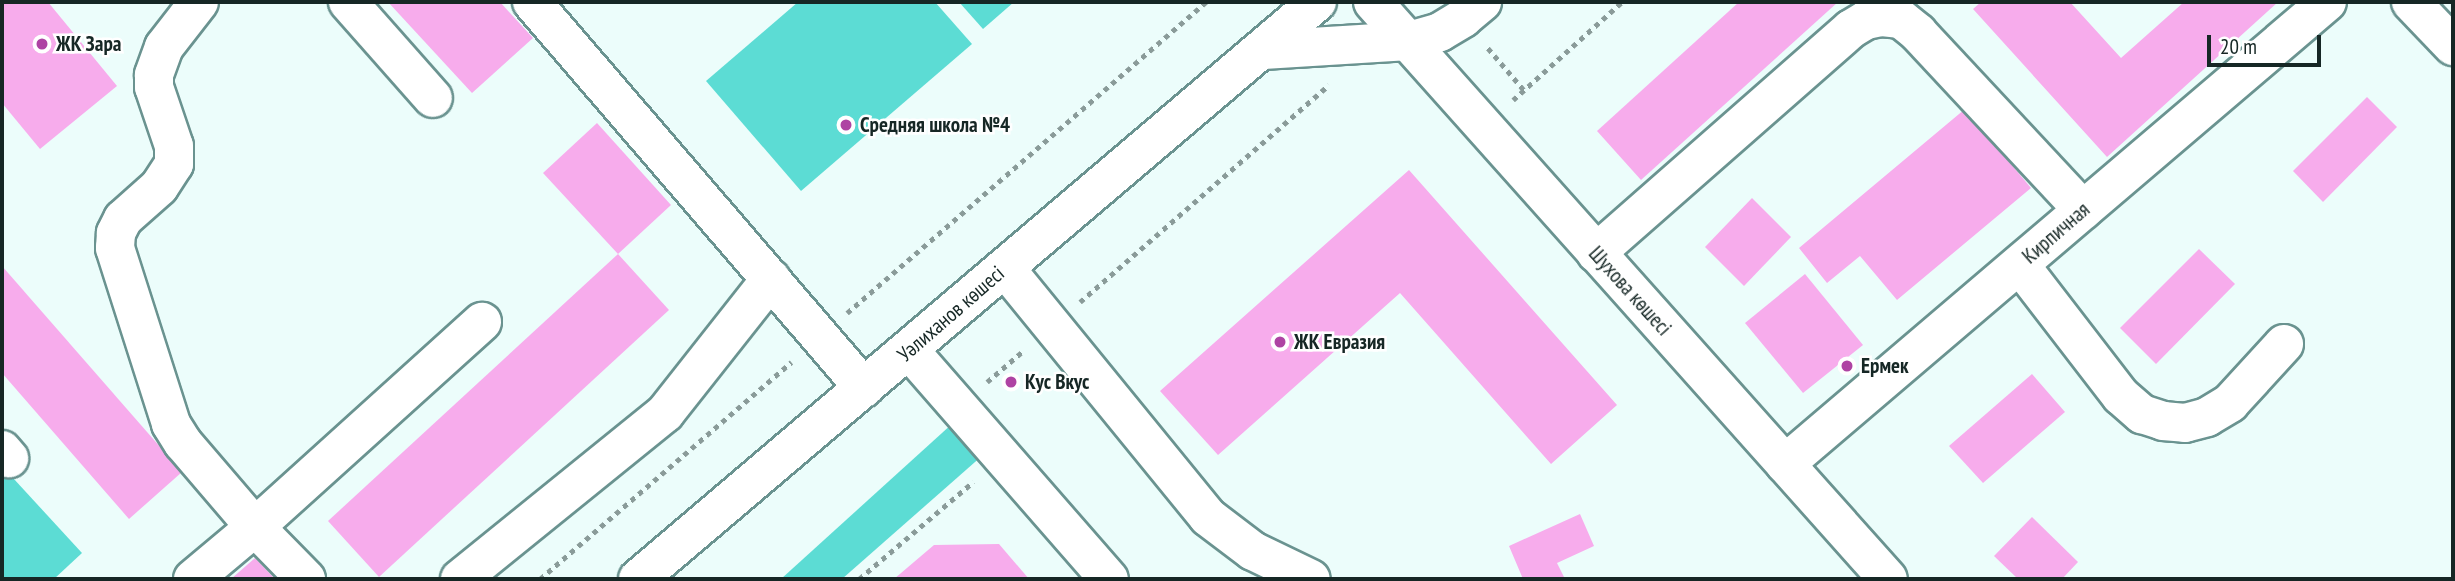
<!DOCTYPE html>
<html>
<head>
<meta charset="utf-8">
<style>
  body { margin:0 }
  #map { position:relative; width:2455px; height:581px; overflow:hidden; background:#ecfdfb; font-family:"PT Sans Narrow",sans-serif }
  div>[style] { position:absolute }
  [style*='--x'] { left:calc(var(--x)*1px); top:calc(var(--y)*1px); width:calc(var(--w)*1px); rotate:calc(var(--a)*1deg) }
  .green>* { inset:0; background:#5cdcd4 }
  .building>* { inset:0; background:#f7acec }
  .path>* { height:4.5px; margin-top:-2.25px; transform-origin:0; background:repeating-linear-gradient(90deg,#8a9b99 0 5px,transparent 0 10px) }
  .roads { filter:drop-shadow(2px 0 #6a9390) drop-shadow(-2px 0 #6a9390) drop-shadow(0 2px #6a9390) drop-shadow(0 -2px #6a9390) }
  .minor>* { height:38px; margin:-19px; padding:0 19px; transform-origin:19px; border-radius:19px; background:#fff }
  .major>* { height:38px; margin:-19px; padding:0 19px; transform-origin:19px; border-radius:19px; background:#fff }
  .dots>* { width:19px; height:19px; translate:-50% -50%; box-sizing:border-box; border:4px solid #fff; border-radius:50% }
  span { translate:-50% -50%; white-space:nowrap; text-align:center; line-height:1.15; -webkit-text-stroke:5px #fff; paint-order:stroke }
  .poi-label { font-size:21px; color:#162725; font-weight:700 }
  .left { translate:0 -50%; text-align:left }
  .street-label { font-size:21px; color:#162725 }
  .frame { position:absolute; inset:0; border:4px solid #162725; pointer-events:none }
  .scale { position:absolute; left:2207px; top:35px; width:114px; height:32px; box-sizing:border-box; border:4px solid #162725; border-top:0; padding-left:9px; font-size:21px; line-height:24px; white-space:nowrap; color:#162725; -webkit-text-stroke:5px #fff; paint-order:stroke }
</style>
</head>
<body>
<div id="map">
  <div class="green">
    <div style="clip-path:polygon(798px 2px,935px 2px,972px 44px,801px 191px,706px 81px)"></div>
    <div style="clip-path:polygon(959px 2px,1014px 2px,983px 29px)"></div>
    <div style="clip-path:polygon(953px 423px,983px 455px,842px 579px,781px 579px)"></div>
    <div style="clip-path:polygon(2px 466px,82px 553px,54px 579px,2px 579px)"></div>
  </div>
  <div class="building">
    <div style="clip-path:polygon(2px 2px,48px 2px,117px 86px,40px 149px,2px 103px)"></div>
    <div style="clip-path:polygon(388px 2px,500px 2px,533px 38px,472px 93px)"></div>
    <div style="clip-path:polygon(1739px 2px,1838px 2px,1641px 180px,1597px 131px)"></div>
    <div style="clip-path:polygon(1981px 2px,2070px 2px,2121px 58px,2184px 2px,2278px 2px,2107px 157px,1973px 9px)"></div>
    <div style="clip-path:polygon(2367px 97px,2397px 127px,2323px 202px,2293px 171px)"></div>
    <div style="clip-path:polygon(1965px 109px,2031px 188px,1897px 300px,1860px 256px,1827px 283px,1799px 248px)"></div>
    <div style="clip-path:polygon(597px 123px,671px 205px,618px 254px,543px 173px)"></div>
    <div style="clip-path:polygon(1409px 170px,1617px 405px,1551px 464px,1400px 293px,1218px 455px,1160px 391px)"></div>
    <div style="clip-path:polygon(1752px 198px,1791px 237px,1744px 286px,1705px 247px)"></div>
    <div style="clip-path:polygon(2199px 249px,2235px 284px,2156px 364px,2120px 328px)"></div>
    <div style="clip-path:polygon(618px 254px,669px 310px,379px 577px,328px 521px)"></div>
    <div style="clip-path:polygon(2px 266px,182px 472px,129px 519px,2px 373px)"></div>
    <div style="clip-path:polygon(1805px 274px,1863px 345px,1803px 393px,1745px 323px)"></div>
    <div style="clip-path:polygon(2032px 374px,2065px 412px,1983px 483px,1949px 446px)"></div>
    <div style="clip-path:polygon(1580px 514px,1594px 546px,1557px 563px,1565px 579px,1523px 579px,1509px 546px)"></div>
    <div style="clip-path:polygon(2032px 517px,2078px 562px,2062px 579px,2018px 579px,1994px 556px)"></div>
    <div style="clip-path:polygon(999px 544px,1029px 579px,894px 579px,934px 545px)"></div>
    <div style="clip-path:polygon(255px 558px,275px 579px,231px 579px)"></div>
  </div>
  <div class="path">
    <div style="--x:1488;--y:48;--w:55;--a:49.4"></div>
    <div style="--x:1513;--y:100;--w:147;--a:-42"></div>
    <div style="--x:1080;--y:302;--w:330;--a:-41.1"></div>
    <div style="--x:847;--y:313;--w:475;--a:-40.9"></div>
    <div style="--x:987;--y:382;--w:48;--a:-40.7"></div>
    <div style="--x:540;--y:579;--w:332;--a:-40.8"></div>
    <div style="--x:859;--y:579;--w:150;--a:-40.4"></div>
  </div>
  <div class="roads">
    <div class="minor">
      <div style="--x:199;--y:2;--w:57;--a:127.9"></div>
      <div style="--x:164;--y:47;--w:30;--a:110"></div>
      <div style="--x:154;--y:75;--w:12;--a:90"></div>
      <div style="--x:154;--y:87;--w:62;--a:71.3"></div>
      <div style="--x:174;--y:146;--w:18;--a:90"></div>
      <div style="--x:174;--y:164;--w:27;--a:123"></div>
      <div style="--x:159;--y:187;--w:48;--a:138.4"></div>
      <div style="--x:123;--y:219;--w:16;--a:117"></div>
      <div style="--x:116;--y:233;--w:15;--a:94"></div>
      <div style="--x:115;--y:248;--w:185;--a:72.3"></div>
      <div style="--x:171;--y:424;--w:22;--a:58"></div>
      <div style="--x:183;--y:443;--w:111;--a:49.4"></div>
      <div style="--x:255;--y:527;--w:306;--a:-42.1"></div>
      <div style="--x:348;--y:2;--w:128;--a:48.5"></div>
      <div style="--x:532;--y:2;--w:509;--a:49.3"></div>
      <div style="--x:1373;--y:2;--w:773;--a:48.25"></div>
      <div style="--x:2411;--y:2;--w:61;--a:46.3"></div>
      <div style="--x:1596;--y:253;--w:339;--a:-41.3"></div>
      <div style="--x:1851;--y:29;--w:17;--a:-31"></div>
      <div style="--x:1866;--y:20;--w:16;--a:-11"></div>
      <div style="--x:1882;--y:17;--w:19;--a:6"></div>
      <div style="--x:1901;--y:19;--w:22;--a:39"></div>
      <div style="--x:1918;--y:33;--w:242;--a:47"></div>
      <div style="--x:2020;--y:265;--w:165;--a:52.4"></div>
      <div style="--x:2121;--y:396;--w:28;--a:41"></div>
      <div style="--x:2142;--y:414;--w:22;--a:18"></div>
      <div style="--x:2163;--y:421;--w:22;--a:5"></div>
      <div style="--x:2185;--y:423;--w:23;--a:-15"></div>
      <div style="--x:2207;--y:417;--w:27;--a:-31"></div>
      <div style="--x:2230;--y:403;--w:80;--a:-47.5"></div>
      <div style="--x:1005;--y:268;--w:321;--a:50.8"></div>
      <div style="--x:1208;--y:517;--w:56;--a:37.1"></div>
      <div style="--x:1253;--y:551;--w:64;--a:25.8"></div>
      <div style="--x:909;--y:350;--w:304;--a:48.9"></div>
      <div style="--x:2;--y:450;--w:11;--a:49"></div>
      <div style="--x:1785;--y:464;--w:712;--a:-40.44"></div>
      <div style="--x:193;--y:579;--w:81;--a:-40"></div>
      <div style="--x:255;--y:527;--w:73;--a:45.6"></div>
      <div style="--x:460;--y:579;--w:264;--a:-39"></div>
      <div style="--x:665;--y:413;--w:171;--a:-51.7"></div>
    </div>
    <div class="major">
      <div style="--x:1263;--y:50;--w:146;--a:-3.5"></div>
      <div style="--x:1409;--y:41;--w:32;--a:-16"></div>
      <div style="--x:1440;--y:32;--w:27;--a:-31"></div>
      <div style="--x:1463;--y:18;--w:25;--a:-40"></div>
      <div style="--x:638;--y:579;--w:891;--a:-40.36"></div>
    </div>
  </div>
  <div class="dots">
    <div style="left:42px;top:44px;background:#ae43a3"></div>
    <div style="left:846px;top:125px;background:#ae43a3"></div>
    <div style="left:1280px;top:342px;background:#ae43a3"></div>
    <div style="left:1847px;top:366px;background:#ae43a3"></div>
    <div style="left:1011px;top:382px;background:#ae43a3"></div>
  </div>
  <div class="poi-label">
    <span class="left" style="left:56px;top:44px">ЖК Зара</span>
    <span class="left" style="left:860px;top:125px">Средняя школа №4</span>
    <span class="left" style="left:1294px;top:342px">ЖК Евразия</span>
    <span class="left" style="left:1861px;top:366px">Ермек</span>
    <span class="left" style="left:1025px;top:382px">Кус Вкус</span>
  </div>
  <div class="street-label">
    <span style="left:2056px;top:233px;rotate:-41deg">Кирпичная</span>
    <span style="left:1630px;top:291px;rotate:48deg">Шухова көшесі</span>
    <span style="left:951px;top:314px;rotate:-41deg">Уәлиханов көшесі</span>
  </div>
  <div class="frame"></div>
  <div class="scale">20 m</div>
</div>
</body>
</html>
